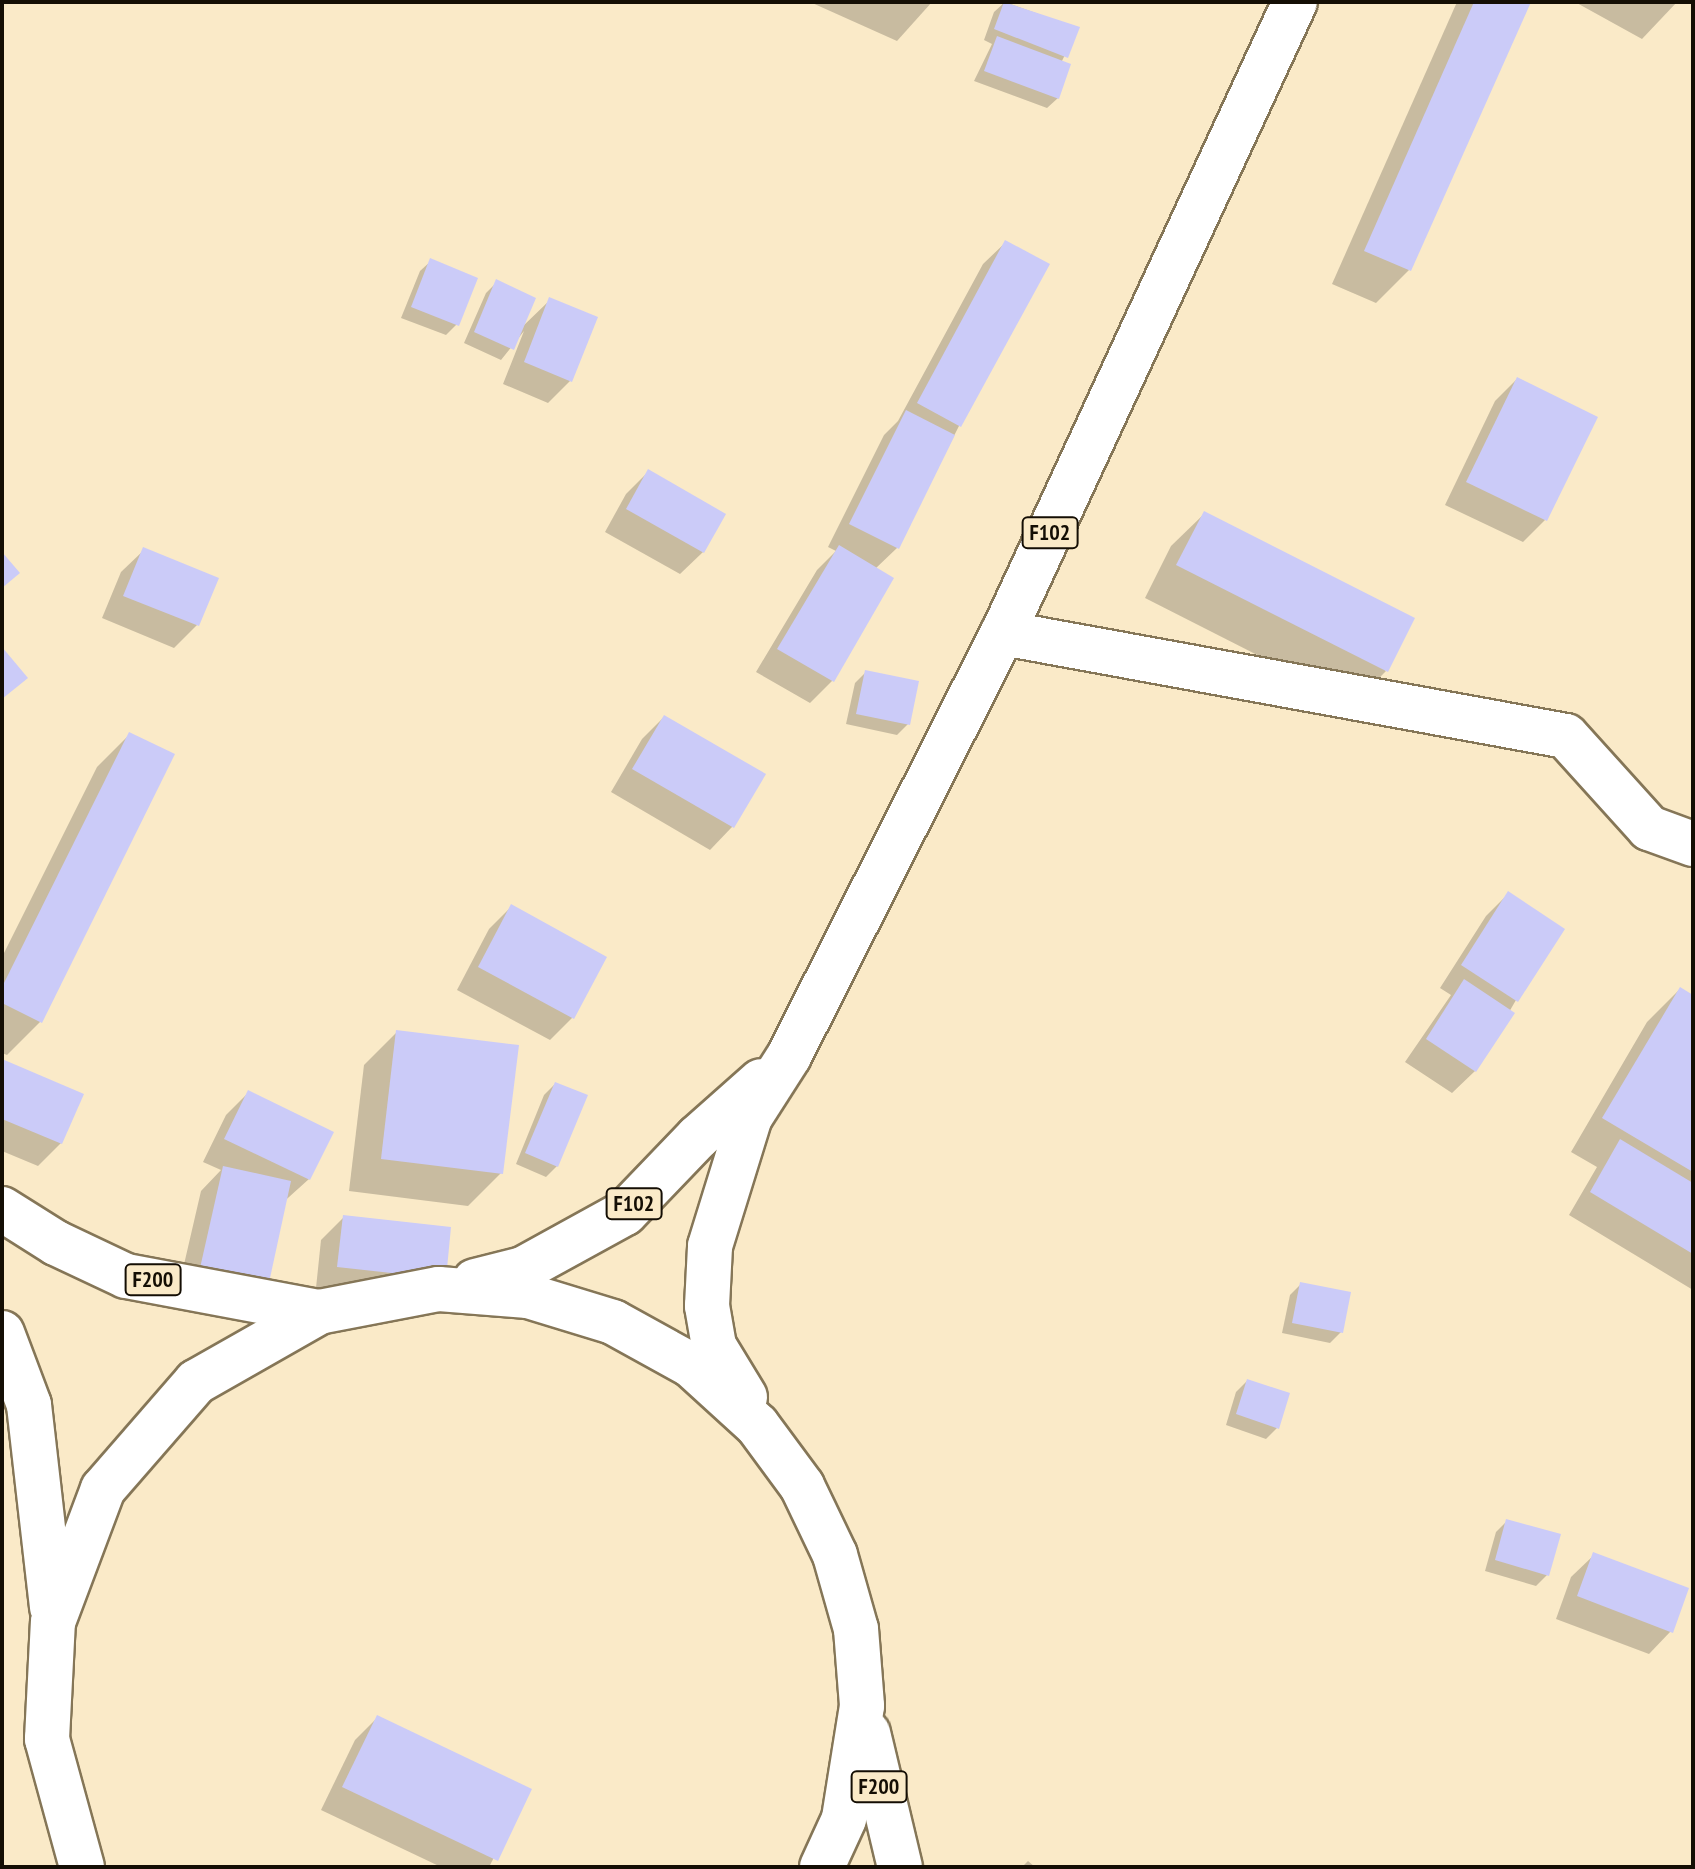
<!DOCTYPE html>
<html>
<head>
<meta charset="utf-8">
<style>
  body { margin:0 }
  #map { position:relative; width:1695px; height:1869px; overflow:hidden; background:#faeac8; font-family:"PT Sans Narrow",sans-serif }
  div>[style] { position:absolute }
  [style*='--x'] { left:calc(var(--x)*1px); top:calc(var(--y)*1px); width:calc(var(--w)*1px); rotate:calc(var(--a)*1deg) }
  .shadow>* { inset:0; background:#0003 }
  .building>* { inset:0; background:#cbcbf8 }
  .roads { filter:drop-shadow(2px 0 #857657) drop-shadow(-2px 0 #857657) drop-shadow(0 2px #857657) drop-shadow(0 -2px #857657) }
  .minor>* { height:44px; margin:-22px; padding:0 22px; transform-origin:22px; border-radius:22px; background:#fff }
  .major>* { height:44px; margin:-22px; padding:0 22px; transform-origin:22px; border-radius:22px; background:#fff }
  span { translate:-50% -50%; white-space:nowrap; text-align:center; line-height:1.15; -webkit-text-stroke:7px #faeac8; paint-order:stroke }
  .shield-label span { padding:2px 6px; background:#faeac8; border:2px solid; border-radius:6px; -webkit-text-stroke-width:0 }
  .shield-label { font-size:22px; color:#140e04; font-weight:700 }
  .frame { position:absolute; inset:0; border:4px solid #140e04; pointer-events:none }
</style>
</head>
<body>
<div id="map">
  <div class="shadow">
    <div style="clip-path:polygon(810px 2px,932px 2px,897px 41px)"></div>
    <div style="clip-path:polygon(1005px 2px,1078px 28px,1061px 63px,1058px 98px,1047px 108px,974px 81px,992px 44px,984px 40px,994px 12px)"></div>
    <div style="clip-path:polygon(1457px 2px,1529px 2px,1409px 270px,1376px 303px,1332px 284px)"></div>
    <div style="clip-path:polygon(1575px 2px,1677px 2px,1642px 39px)"></div>
    <div style="clip-path:polygon(1006px 242px,959px 426px,897px 548px,875px 569px,832px 681px,810px 703px,756px 672px,817px 570px,836px 551px,828px 547px,884px 435px,898px 421px,983px 264px)"></div>
    <div style="clip-path:polygon(431px 261px,457px 324px,446px 335px,401px 318px,420px 271px)"></div>
    <div style="clip-path:polygon(497px 282px,521px 328px,550px 300px,570px 381px,548px 403px,503px 384px,524px 331px,501px 360px,464px 343px,486px 293px)"></div>
    <div style="clip-path:polygon(1517px 379px,1545px 520px,1523px 542px,1445px 505px,1495px 401px)"></div>
    <div style="clip-path:polygon(648px 472px,703px 552px,680px 574px,605px 532px,626px 494px)"></div>
    <div style="clip-path:polygon(1204px 514px,1386px 671px,1354px 704px,1145px 598px,1171px 546px)"></div>
    <div style="clip-path:polygon(144px 550px,216px 579px,197px 625px,174px 648px,102px 618px,121px 572px)"></div>
    <div style="clip-path:polygon(866px 672px,908px 724px,897px 735px,846px 724px,855px 683px)"></div>
    <div style="clip-path:polygon(664px 717px,763px 775px,732px 827px,710px 850px,611px 792px,642px 739px)"></div>
    <div style="clip-path:polygon(130px 734px,173px 755px,40px 1022px,7px 1055px,2px 1053px,2px 957px,97px 767px)"></div>
    <div style="clip-path:polygon(1508px 894px,1516px 1000px,1475px 1071px,1452px 1093px,1405px 1062px,1451px 995px,1440px 988px,1486px 916px)"></div>
    <div style="clip-path:polygon(511px 907px,604px 957px,572px 1018px,550px 1040px,457px 990px,489px 929px)"></div>
    <div style="clip-path:polygon(1680px 989px,1693px 997px,1693px 1290px,1569px 1215px,1597px 1167px,1571px 1152px,1647px 1022px)"></div>
    <div style="clip-path:polygon(397px 1032px,501px 1173px,468px 1206px,349px 1191px,364px 1065px)"></div>
    <div style="clip-path:polygon(2px 1062px,61px 1143px,38px 1166px,2px 1151px)"></div>
    <div style="clip-path:polygon(555px 1084px,557px 1166px,546px 1177px,516px 1164px,544px 1095px)"></div>
    <div style="clip-path:polygon(248px 1093px,309px 1179px,176px 1299px,201px 1191px,221px 1170px,203px 1162px,226px 1115px)"></div>
    <div style="clip-path:polygon(343px 1218px,449px 1229px,422px 1300px,316px 1288px,321px 1240px)"></div>
    <div style="clip-path:polygon(1301px 1284px,1341px 1332px,1330px 1343px,1282px 1333px,1290px 1295px)"></div>
    <div style="clip-path:polygon(1247px 1381px,1277px 1428px,1266px 1439px,1226px 1425px,1236px 1392px)"></div>
    <div style="clip-path:polygon(1507px 1521px,1547px 1575px,1536px 1586px,1485px 1571px,1496px 1532px)"></div>
    <div style="clip-path:polygon(1594px 1555px,1671px 1631px,1649px 1654px,1556px 1619px,1571px 1577px)"></div>
    <div style="clip-path:polygon(378px 1717px,529px 1790px,489px 1867px,441px 1867px,321px 1810px,355px 1740px)"></div>
    <div style="clip-path:polygon(1028px 1861px,1035px 1867px,1022px 1867px)"></div>
  </div>
  <div class="building">
    <div style="clip-path:polygon(1004px 2px,1080px 27px,1068px 58px,994px 29px)"></div>
    <div style="clip-path:polygon(1474px 2px,1531px 2px,1411px 271px,1364px 251px)"></div>
    <div style="clip-path:polygon(997px 36px,1071px 64px,1059px 99px,984px 71px)"></div>
    <div style="clip-path:polygon(1005px 240px,1050px 264px,961px 427px,917px 403px)"></div>
    <div style="clip-path:polygon(430px 258px,478px 278px,459px 326px,411px 307px)"></div>
    <div style="clip-path:polygon(496px 279px,536px 298px,514px 350px,474px 332px)"></div>
    <div style="clip-path:polygon(549px 297px,598px 317px,572px 382px,524px 362px)"></div>
    <div style="clip-path:polygon(1517px 377px,1598px 417px,1547px 521px,1466px 482px)"></div>
    <div style="clip-path:polygon(906px 410px,955px 435px,899px 549px,849px 524px)"></div>
    <div style="clip-path:polygon(648px 469px,726px 514px,704px 553px,626px 509px)"></div>
    <div style="clip-path:polygon(1204px 511px,1415px 618px,1388px 672px,1176px 565px)"></div>
    <div style="clip-path:polygon(839px 545px,894px 578px,834px 682px,777px 649px)"></div>
    <div style="clip-path:polygon(143px 547px,219px 578px,199px 626px,123px 596px)"></div>
    <div style="clip-path:polygon(2px 552px,20px 573px,2px 588px)"></div>
    <div style="clip-path:polygon(2px 647px,28px 678px,2px 699px)"></div>
    <div style="clip-path:polygon(865px 670px,919px 681px,910px 725px,856px 714px)"></div>
    <div style="clip-path:polygon(664px 715px,766px 774px,734px 828px,632px 769px)"></div>
    <div style="clip-path:polygon(129px 732px,175px 754px,42px 1023px,2px 1003px,2px 987px)"></div>
    <div style="clip-path:polygon(1508px 891px,1565px 929px,1518px 1002px,1461px 965px)"></div>
    <div style="clip-path:polygon(511px 904px,607px 957px,574px 1019px,478px 967px)"></div>
    <div style="clip-path:polygon(1464px 979px,1515px 1013px,1476px 1072px,1426px 1039px)"></div>
    <div style="clip-path:polygon(1680px 987px,1693px 995px,1693px 1172px,1602px 1118px)"></div>
    <div style="clip-path:polygon(396px 1030px,519px 1045px,503px 1174px,381px 1159px)"></div>
    <div style="clip-path:polygon(2px 1059px,84px 1094px,62px 1144px,2px 1119px)"></div>
    <div style="clip-path:polygon(555px 1082px,588px 1095px,558px 1167px,525px 1153px)"></div>
    <div style="clip-path:polygon(248px 1090px,334px 1132px,310px 1180px,224px 1139px)"></div>
    <div style="clip-path:polygon(1620px 1139px,1693px 1183px,1693px 1254px,1590px 1192px)"></div>
    <div style="clip-path:polygon(223px 1166px,291px 1181px,267px 1292px,198px 1277px)"></div>
    <div style="clip-path:polygon(343px 1215px,451px 1227px,446px 1279px,337px 1267px)"></div>
    <div style="clip-path:polygon(1300px 1282px,1351px 1292px,1343px 1333px,1292px 1323px)"></div>
    <div style="clip-path:polygon(1247px 1379px,1290px 1393px,1279px 1429px,1236px 1414px)"></div>
    <div style="clip-path:polygon(1506px 1519px,1561px 1534px,1549px 1576px,1495px 1560px)"></div>
    <div style="clip-path:polygon(1593px 1552px,1689px 1588px,1673px 1633px,1577px 1596px)"></div>
    <div style="clip-path:polygon(377px 1715px,532px 1789px,498px 1861px,342px 1787px)"></div>
  </div>
  <div class="roads">
    <div class="minor">
      <div style="--x:1003;--y:633;--w:572;--a:10.37"></div>
      <div style="--x:1566;--y:736;--w:124;--a:47.9"></div>
      <div style="--x:1649;--y:828;--w:47;--a:20"></div>
    </div>
    <div class="major">
      <div style="--x:2;--y:1209;--w:64;--a:32.2"></div>
      <div style="--x:56;--y:1243;--w:77;--a:25.2"></div>
      <div style="--x:126;--y:1276;--w:196;--a:10.6"></div>
      <div style="--x:475;--y:1281;--w:49;--a:-14"></div>
      <div style="--x:523;--y:1269;--w:116;--a:-28.8"></div>
      <div style="--x:625;--y:1213;--w:105;--a:-46.2"></div>
      <div style="--x:698;--y:1137;--w:84;--a:-41.6"></div>
      <div style="--x:2;--y:1333;--w:77;--a:69.4"></div>
      <div style="--x:29;--y:1405;--w:204;--a:83.5"></div>
      <div style="--x:745;--y:1397;--w:60;--a:-121.3"></div>
      <div style="--x:714;--y:1346;--w:41;--a:-99.9"></div>
      <div style="--x:707;--y:1306;--w:60;--a:-87.1"></div>
      <div style="--x:710;--y:1246;--w:135;--a:-72.8"></div>
      <div style="--x:750;--y:1117;--w:72;--a:-57.4"></div>
      <div style="--x:789;--y:1056;--w:474;--a:-63.2"></div>
      <div style="--x:1003;--y:633;--w:695;--a:-65.17"></div>
      <div style="--x:868;--y:1733;--w:138;--a:76.6"></div>
      <div style="--x:82;--y:1867;--w:133;--a:-105.3"></div>
      <div style="--x:47;--y:1739;--w:117;--a:-87.1"></div>
      <div style="--x:53;--y:1622;--w:142;--a:-69.4"></div>
      <div style="--x:103;--y:1489;--w:142;--a:-49"></div>
      <div style="--x:196;--y:1382;--w:142;--a:-29.6"></div>
      <div style="--x:319;--y:1312;--w:122;--a:-10.9"></div>
      <div style="--x:439;--y:1289;--w:89;--a:4.5"></div>
      <div style="--x:528;--y:1296;--w:89;--a:17"></div>
      <div style="--x:613;--y:1322;--w:89;--a:28.9"></div>
      <div style="--x:691;--y:1365;--w:89;--a:42.3"></div>
      <div style="--x:757;--y:1425;--w:76;--a:53.6"></div>
      <div style="--x:802;--y:1486;--w:76;--a:64.4"></div>
      <div style="--x:835;--y:1555;--w:77;--a:74.2"></div>
      <div style="--x:856;--y:1629;--w:77;--a:85.5"></div>
      <div style="--x:862;--y:1706;--w:114;--a:99.1"></div>
      <div style="--x:844;--y:1819;--w:53;--a:114.6"></div>
    </div>
  </div>
  <div class="shield-label">
    <span style="left:1050px;top:533px">F102</span>
    <span style="left:634px;top:1204px">F102</span>
    <span style="left:153px;top:1280px">F200</span>
    <span style="left:879px;top:1787px">F200</span>
  </div>
  <div class="frame"></div>
</div>
</body>
</html>
